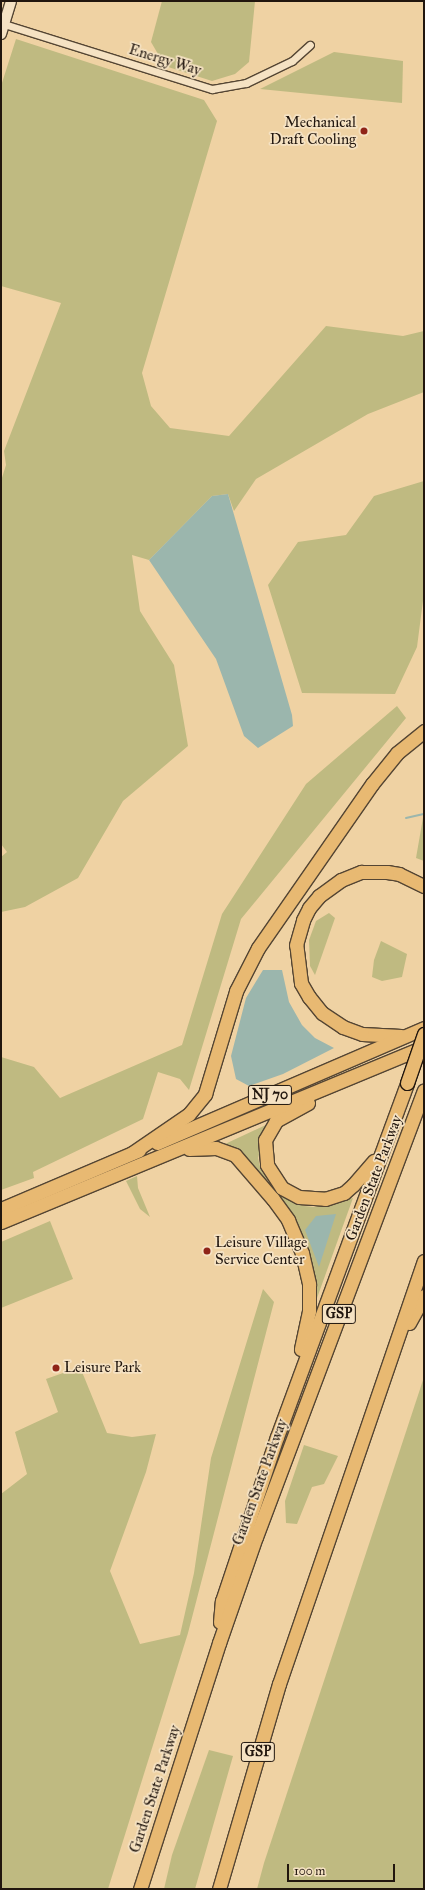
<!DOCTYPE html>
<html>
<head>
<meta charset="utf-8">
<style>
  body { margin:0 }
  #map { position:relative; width:425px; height:1890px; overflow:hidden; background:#efd2a3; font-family:"IM FELL Great Primer",serif }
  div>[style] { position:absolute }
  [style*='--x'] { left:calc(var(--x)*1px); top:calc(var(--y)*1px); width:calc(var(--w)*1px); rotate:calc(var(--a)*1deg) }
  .green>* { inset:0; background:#bfba81 }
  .water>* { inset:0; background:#9bb6ad }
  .stream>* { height:2px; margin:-1px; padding:0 1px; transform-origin:1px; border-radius:1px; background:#9bb6ad }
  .roads { filter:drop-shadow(1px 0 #544533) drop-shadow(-1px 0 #544533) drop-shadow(0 1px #544533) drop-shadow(0 -1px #544533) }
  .street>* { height:7px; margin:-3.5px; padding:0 3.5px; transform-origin:3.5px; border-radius:3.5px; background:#f5e2c3 }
  .secondary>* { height:10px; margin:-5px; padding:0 5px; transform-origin:5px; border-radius:5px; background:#f5e2c3 }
  .highway>* { height:13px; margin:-6.5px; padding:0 6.5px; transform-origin:6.5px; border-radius:6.5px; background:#e8b972 }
  .bridges { filter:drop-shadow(1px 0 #21160e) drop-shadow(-1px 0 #21160e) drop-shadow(0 1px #21160e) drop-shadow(0 -1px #21160e) }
  .highway-bridge>* { height:13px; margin:-6.5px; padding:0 6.5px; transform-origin:6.5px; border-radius:6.5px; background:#e8b972 }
  .dots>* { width:11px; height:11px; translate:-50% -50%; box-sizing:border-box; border:2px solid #f5e2c3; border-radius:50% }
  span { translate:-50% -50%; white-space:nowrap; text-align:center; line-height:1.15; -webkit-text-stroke:3.5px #f5e2c3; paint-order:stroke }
  .shield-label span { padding:1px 3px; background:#f5e2c3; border:1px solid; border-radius:3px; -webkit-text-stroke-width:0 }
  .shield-label { font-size:14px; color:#21160e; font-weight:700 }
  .street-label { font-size:15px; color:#21160e }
  .poi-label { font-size:15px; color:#21160e }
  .right { translate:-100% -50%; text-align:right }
  .left { translate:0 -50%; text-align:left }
  .frame { position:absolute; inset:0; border:2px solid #21160e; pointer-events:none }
  .scale { position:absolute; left:287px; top:1864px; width:108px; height:18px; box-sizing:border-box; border:2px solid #21160e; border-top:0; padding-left:5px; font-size:12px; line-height:14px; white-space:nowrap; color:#21160e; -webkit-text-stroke:3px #f5e2c3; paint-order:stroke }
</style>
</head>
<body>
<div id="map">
  <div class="green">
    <div style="clip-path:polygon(162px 1px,255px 1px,249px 62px,235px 74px,212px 81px,165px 66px,151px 42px)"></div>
    <div style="clip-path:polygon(16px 39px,204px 100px,217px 121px,142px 373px,151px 406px,170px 428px,229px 436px,326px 326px,403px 336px,424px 331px,424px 392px,368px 414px,256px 479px,234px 511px,228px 494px,212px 496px,149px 560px,132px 555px,140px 611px,174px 665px,188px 746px,123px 801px,78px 878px,25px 907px,1px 912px,1px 857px,7px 852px,1px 844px,1px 481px,6px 465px,4px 451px,61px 303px,1px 286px,1px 86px)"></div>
    <div style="clip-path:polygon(334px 52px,403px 61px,402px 103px,260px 89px)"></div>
    <div style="clip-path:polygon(424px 481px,424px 593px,417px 647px,395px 694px,302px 693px,268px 585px,298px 542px,346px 535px,374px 496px)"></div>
    <div style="clip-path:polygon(397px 706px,406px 718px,241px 919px,189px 1090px,180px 1079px,158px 1072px,143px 1119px,33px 1172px,34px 1178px,1px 1190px,1px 1057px,34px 1067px,60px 1098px,182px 1045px,222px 914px,306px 784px)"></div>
    <div style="clip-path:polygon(424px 812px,424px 861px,416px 858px)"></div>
    <div style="clip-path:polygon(329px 913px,335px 918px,315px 975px,310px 966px,309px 940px,316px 921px)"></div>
    <div style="clip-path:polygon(381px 941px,407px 954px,402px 977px,382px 981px,372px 977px,374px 960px)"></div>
    <div style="clip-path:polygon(268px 1124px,258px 1158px,261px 1170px,276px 1192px,304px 1206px,314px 1207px,353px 1198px,312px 1312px,314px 1276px,311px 1262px,294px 1219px,225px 1144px)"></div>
    <div style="clip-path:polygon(137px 1176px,138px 1188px,150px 1217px,140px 1209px,126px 1181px)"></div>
    <div style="clip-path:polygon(50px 1221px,73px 1279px,1px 1308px,1px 1242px)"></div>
    <div style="clip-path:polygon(263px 1289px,274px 1302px,188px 1633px,108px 1889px,1px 1889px,1px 1494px,27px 1474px,15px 1432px,58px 1412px,46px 1379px,80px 1367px,107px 1433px,132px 1437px,156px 1434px,146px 1472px,110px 1571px,140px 1644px,180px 1635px,194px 1573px,211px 1458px)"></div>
    <div style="clip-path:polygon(424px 1377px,424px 1889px,257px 1889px,264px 1863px)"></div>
    <div style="clip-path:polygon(304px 1445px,338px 1456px,324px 1484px,312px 1487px,297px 1524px,286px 1523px,285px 1501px)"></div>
    <div style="clip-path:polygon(209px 1750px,233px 1756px,195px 1889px,164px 1889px,172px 1855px)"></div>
  </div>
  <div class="water">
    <div style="clip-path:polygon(228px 494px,292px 715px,293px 726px,258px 748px,244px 736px,216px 659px,149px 560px,212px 496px)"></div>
    <div style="clip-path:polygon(263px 970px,282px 970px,289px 1002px,302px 1025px,315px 1038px,334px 1048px,283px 1074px,249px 1086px,236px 1079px,231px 1056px,246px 998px)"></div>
    <div style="clip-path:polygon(336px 1214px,319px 1267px,305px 1230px,316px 1216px)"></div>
  </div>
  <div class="stream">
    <div style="--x:406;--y:818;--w:18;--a:-13"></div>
  </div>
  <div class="roads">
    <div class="street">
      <div style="--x:4;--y:24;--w:218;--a:17.4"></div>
      <div style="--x:212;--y:89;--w:35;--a:-10"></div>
      <div style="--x:246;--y:83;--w:51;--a:-25.6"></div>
      <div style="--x:292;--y:61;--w:24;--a:-42"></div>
    </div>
    <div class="secondary">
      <div style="--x:1;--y:34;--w:34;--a:-73"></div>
    </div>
    <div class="highway">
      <div style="--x:401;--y:1036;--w:39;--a:-177"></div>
      <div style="--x:362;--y:1034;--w:20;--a:-160"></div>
      <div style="--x:343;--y:1027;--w:25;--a:-146"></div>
      <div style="--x:322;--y:1013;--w:21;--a:-129"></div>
      <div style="--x:309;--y:997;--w:16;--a:-120"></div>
      <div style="--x:301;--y:983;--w:38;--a:-97"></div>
      <div style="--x:296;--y:945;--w:26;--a:-74"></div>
      <div style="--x:303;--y:920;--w:13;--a:-63"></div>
      <div style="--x:309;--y:908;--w:16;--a:-50"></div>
      <div style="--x:319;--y:896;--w:27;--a:-36"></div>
      <div style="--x:341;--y:880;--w:22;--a:-22"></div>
      <div style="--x:361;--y:872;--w:26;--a:0"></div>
      <div style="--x:387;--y:872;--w:12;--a:9"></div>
      <div style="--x:399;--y:874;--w:28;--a:26"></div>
      <div style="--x:308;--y:1103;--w:37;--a:151"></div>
      <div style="--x:276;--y:1121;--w:22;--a:120"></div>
      <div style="--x:265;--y:1140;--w:25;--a:85"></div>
      <div style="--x:267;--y:1165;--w:27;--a:57"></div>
      <div style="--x:282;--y:1188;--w:19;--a:28"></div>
      <div style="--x:299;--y:1197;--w:26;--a:4"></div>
      <div style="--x:325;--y:1199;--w:20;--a:-18"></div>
      <div style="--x:344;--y:1193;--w:12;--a:-42"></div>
      <div style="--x:353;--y:1185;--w:32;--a:-49"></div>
      <div style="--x:157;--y:1143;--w:291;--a:-23.3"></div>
      <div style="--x:189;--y:1149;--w:27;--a:-2"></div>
      <div style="--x:216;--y:1148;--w:20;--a:20"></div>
      <div style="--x:235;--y:1155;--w:58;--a:49.2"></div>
      <div style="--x:273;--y:1199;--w:26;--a:54"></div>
      <div style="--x:288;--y:1220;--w:36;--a:67"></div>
      <div style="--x:302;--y:1253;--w:32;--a:77"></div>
      <div style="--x:309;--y:1284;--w:27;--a:90"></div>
      <div style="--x:309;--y:1311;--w:39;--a:102"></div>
      <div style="--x:132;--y:1153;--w:69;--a:-34.4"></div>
      <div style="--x:189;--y:1114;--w:26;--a:-51"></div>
      <div style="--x:205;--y:1094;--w:108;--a:-73.2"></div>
      <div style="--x:236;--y:991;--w:48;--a:-62.9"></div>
      <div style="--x:258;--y:948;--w:200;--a:-55.2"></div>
      <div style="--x:372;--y:784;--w:40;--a:-51"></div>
      <div style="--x:397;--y:753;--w:35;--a:-39"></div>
      <div style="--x:1;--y:1209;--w:150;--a:-23.1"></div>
      <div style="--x:1;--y:1222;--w:458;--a:-22.5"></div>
      <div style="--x:409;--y:1323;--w:31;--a:-61"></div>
      <div style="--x:220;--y:1622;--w:21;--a:-85"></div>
      <div style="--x:222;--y:1601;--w:173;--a:-71.5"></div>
      <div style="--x:277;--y:1437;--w:377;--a:-69.8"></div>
      <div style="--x:140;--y:1889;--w:258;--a:-72.2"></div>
      <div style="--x:219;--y:1643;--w:112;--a:-70.8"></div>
      <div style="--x:256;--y:1537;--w:477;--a:-69.4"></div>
      <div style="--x:219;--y:1889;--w:214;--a:-73.7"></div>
      <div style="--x:279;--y:1684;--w:447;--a:-71.1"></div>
    </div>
  </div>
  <div class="bridges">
    <div class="highway-bridge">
      <div style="--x:407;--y:1083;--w:52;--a:-70.9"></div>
    </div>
  </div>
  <div class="dots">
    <div style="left:364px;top:131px;background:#8f2418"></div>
    <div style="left:207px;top:1251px;background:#8f2418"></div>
    <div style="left:56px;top:1368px;background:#8f2418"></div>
  </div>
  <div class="shield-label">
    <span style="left:270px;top:1095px">NJ 70</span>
    <span style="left:339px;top:1314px">GSP</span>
    <span style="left:258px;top:1752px">GSP</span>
  </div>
  <div class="street-label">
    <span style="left:165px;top:60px;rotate:17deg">Energy Way</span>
    <span style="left:374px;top:1178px;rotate:-69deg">Garden State Parkway</span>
    <span style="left:260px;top:1482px;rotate:-70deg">Garden State Parkway</span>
    <span style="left:155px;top:1789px;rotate:-72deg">Garden State Parkway</span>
  </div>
  <div class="poi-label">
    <span class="right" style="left:356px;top:131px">Mechanical<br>Draft Cooling</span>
    <span class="left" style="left:215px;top:1251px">Leisure Village<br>Service Center</span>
    <span class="left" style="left:64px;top:1368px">Leisure Park</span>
  </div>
  <div class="frame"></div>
  <div class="scale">100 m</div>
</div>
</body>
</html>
